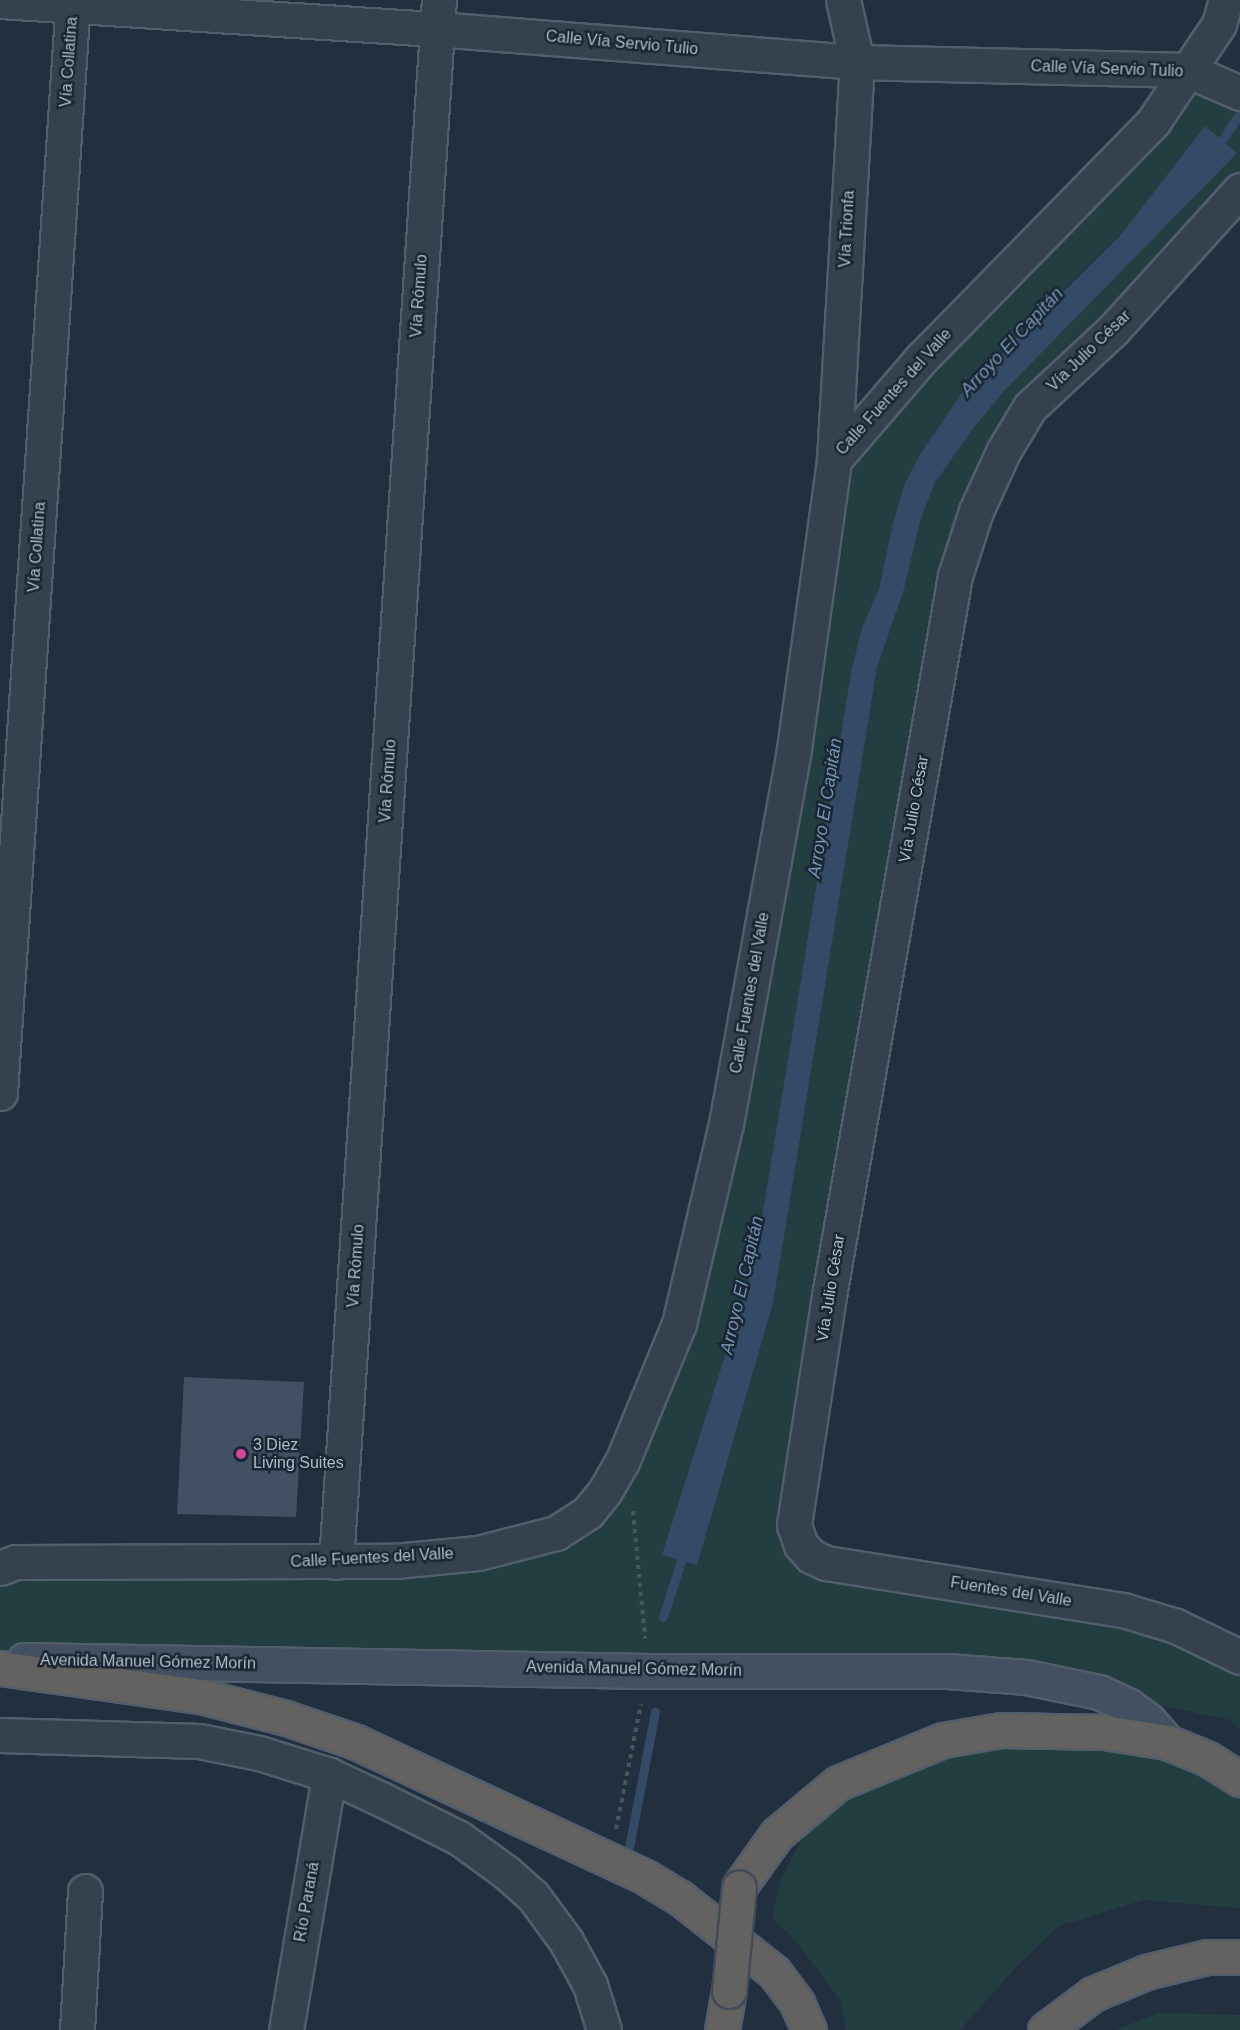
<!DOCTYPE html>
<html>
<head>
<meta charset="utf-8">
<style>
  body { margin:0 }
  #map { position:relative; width:1240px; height:2030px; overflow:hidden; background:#212f3f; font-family:Arial,sans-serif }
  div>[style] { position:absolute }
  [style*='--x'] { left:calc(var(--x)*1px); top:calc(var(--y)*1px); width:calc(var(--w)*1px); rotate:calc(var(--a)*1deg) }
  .green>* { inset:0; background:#233e40 }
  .water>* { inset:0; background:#334b67 }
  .stream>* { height:9px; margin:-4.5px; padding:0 4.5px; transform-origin:4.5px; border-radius:4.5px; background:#334b67 }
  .building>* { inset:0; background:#415163 }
  .path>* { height:4px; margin-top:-2px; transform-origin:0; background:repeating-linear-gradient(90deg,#415b5d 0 4.5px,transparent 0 9px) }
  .roads { filter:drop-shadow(2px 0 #535e6c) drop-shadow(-2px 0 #535e6c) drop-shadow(0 2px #535e6c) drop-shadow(0 -2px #535e6c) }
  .minor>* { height:33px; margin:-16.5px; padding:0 16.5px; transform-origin:16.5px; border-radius:16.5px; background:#35414e }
  .tertiary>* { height:33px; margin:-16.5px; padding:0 16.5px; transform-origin:16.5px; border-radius:16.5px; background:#35414e }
  .secondary>* { height:33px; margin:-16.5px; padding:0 16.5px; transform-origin:16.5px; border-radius:16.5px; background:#425062 }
  .trunk>* { height:33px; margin:-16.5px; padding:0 16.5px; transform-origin:16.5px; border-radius:16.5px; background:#646260 }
  .bridges { filter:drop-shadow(2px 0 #404b59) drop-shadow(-2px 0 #404b59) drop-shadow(0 2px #404b59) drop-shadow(0 -2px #404b59) }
  .trunk-bridge>* { height:33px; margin:-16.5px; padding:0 16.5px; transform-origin:16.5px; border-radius:16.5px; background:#646260 }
  .dots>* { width:16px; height:16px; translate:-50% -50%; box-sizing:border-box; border:3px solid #1a2633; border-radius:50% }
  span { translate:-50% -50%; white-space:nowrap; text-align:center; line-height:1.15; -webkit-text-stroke:5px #1a2633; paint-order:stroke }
  .street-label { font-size:16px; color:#b1bbca }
  .poi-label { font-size:16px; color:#b1bbca }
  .left { translate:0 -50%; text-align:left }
  .water-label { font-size:18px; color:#7593b4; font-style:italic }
</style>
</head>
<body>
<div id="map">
  <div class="green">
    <div style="clip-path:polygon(1187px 70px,1240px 93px,1240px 190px,1075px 363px,976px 511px,794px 1524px,826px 1563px,1123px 1610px,1240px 1657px,1240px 1729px,1230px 1720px,1026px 1677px,0 1660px,0 1571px,478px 1553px,605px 1491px,679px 1324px,834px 460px)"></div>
    <div style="clip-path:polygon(994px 1738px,1124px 1743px,1186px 1764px,1240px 1791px,1240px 1908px,1144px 1900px,1059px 1926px,1016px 1967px,960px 2030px,846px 2030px,840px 2000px,795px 1940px,772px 1918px,780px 1882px,794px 1853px,820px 1813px,893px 1774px)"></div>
    <div style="clip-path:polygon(1159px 2013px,1240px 2015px,1240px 2030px,1116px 2030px)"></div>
  </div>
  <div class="water">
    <div style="clip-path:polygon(1205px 126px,1237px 153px,1003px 392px,972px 430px,934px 484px,920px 521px,904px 589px,877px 667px,773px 1303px,697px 1565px,662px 1555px,755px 1261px,852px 668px,862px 628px,879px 589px,893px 523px,905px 483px,921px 453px,961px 394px,1120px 236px)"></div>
  </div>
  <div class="stream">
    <div style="--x:1215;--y:151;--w:45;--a:-56.7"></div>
    <div style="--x:663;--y:1617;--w:69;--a:-72.3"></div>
    <div style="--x:628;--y:1853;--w:144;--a:-79.2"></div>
  </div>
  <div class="building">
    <div style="clip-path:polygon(184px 1377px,304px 1382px,296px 1517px,177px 1514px)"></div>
  </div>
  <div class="path">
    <div style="--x:633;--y:1511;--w:128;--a:84.6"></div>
    <div style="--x:616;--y:1829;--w:127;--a:-78.7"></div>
  </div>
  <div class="roads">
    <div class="minor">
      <div style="--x:0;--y:1;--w:438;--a:3.7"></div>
      <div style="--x:437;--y:29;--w:421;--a:4.5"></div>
      <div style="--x:857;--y:62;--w:330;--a:1.4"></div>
      <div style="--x:1187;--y:70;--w:58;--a:23.5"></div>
      <div style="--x:1240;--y:190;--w:189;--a:132.2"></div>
      <div style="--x:1113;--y:330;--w:113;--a:137.1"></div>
      <div style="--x:1030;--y:407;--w:52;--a:121"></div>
      <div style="--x:1003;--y:452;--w:65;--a:114.6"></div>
      <div style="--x:976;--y:511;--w:68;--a:107.9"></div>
      <div style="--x:955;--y:576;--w:731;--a:99.93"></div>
      <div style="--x:829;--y:1296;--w:232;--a:98.7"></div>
      <div style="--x:794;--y:1525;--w:21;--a:71"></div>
      <div style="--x:801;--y:1545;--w:15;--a:48"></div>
      <div style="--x:811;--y:1556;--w:17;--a:25"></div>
      <div style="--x:826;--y:1563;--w:301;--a:9"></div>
      <div style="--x:1123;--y:1610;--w:55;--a:16.8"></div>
      <div style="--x:1176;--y:1626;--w:71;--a:25.8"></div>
      <div style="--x:834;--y:460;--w:399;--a:-86.7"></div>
      <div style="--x:857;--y:62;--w:64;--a:-102.7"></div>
      <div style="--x:0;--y:1093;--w:1095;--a:-86.18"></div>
      <div style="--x:336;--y:1562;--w:1565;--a:-86.23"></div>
      <div style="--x:0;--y:1735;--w:199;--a:1.7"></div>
      <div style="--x:199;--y:1741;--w:61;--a:11.3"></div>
      <div style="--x:259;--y:1753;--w:73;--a:17.4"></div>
      <div style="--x:329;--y:1775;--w:60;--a:24.8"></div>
      <div style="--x:383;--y:1800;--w:85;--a:26.6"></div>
      <div style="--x:459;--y:1838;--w:58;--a:35.9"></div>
      <div style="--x:506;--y:1872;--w:36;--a:42"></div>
      <div style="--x:533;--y:1896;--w:56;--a:53.7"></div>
      <div style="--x:566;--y:1941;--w:50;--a:61.4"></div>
      <div style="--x:590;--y:1985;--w:47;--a:72.7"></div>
      <div style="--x:77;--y:2030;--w:139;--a:-86.7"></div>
      <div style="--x:286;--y:2030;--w:259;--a:-80.4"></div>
    </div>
    <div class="tertiary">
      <div style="--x:0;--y:1568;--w:17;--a:-21"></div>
      <div style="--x:16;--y:1562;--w:379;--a:-0.2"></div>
      <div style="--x:395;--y:1561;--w:83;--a:-5.5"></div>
      <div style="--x:478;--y:1553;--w:81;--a:-14.4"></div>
      <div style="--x:556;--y:1533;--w:38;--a:-33"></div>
      <div style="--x:588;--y:1512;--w:27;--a:-51"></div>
      <div style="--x:605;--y:1491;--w:34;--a:-60"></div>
      <div style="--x:622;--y:1462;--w:149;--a:-67.6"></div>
      <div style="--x:679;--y:1324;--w:205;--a:-76.8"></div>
      <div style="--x:726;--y:1124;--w:381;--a:-79.7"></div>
      <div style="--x:794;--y:749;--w:292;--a:-82.1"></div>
      <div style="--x:834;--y:460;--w:133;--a:-49.3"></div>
      <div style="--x:921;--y:359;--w:332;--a:-45.6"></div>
      <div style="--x:1153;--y:122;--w:118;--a:-56"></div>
      <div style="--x:1219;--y:24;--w:25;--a:-74"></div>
    </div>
    <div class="secondary">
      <div style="--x:24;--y:1660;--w:624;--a:1.01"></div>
      <div style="--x:648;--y:1671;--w:300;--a:0"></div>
      <div style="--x:948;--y:1671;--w:78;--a:4.4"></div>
      <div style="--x:1026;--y:1677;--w:75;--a:11.6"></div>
      <div style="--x:1099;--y:1692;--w:33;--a:25"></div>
      <div style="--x:1129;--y:1706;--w:25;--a:37"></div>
      <div style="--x:1149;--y:1721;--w:28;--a:49"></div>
    </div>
    <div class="trunk">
      <div style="--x:0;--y:1668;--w:202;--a:8"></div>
      <div style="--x:200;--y:1696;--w:89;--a:14.3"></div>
      <div style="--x:286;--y:1718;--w:74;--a:18.9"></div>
      <div style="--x:356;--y:1742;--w:321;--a:25"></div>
      <div style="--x:647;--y:1878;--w:37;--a:31"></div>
      <div style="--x:679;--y:1897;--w:121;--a:38.3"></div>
      <div style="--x:774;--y:1972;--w:39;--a:53"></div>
      <div style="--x:797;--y:2003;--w:30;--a:66"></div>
      <div style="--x:739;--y:1887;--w:65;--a:-54.4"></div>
      <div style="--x:777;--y:1834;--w:80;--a:-39.9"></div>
      <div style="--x:838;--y:1783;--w:113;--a:-22.3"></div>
      <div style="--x:943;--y:1740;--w:59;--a:-9.8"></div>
      <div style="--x:1001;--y:1730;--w:103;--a:1.1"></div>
      <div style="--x:1104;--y:1732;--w:64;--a:9"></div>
      <div style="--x:1167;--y:1742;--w:44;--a:22.5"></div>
      <div style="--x:1208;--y:1759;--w:38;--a:32"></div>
      <div style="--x:722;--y:2030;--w:40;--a:-80"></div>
      <div style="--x:1045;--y:2030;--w:60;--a:-36.9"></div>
      <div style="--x:1093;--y:1994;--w:57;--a:-22.5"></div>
      <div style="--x:1146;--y:1972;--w:63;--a:-13.8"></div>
      <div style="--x:1207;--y:1957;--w:33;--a:0"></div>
    </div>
  </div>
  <div class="bridges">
    <div class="trunk-bridge">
      <div style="--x:729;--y:1991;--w:104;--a:-84.5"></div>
    </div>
  </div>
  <div class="dots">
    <div style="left:241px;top:1454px;background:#d1479c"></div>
  </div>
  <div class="street-label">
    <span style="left:622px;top:43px;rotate:5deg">Calle Vía Servio Tulio</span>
    <span style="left:69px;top:62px;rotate:-86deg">Vía Collatina</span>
    <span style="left:1107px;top:69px;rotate:2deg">Calle Vía Servio Tulio</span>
    <span style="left:847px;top:229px;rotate:-87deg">Vía Trionfa</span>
    <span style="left:419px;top:296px;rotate:-86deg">Vía Rómulo</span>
    <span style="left:1089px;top:351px;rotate:-44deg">Vía Julio César</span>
    <span style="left:894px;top:392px;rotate:-48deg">Calle Fuentes del Valle</span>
    <span style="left:37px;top:547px;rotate:-86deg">Vía Collatina</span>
    <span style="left:388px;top:781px;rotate:-86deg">Vía Rómulo</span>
    <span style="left:914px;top:809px;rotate:-80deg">Vía Julio César</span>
    <span style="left:750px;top:993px;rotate:-80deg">Calle Fuentes del Valle</span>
    <span style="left:356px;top:1266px;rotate:-86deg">Vía Rómulo</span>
    <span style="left:831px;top:1288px;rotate:-81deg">Vía Julio César</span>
    <span style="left:372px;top:1558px;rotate:-3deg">Calle Fuentes del Valle</span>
    <span style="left:1011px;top:1592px;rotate:9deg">Fuentes del Valle</span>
    <span style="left:148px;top:1662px;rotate:1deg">Avenida Manuel Gómez Morín</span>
    <span style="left:634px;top:1669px;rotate:1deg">Avenida Manuel Gómez Morín</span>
    <span style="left:307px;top:1902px;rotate:-80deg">Río Paraná</span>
  </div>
  <div class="poi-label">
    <span class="left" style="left:253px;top:1454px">3 Diez<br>Living Suites</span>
  </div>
  <div class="water-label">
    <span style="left:1012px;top:342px;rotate:-47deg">Arroyo El Capitán</span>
    <span style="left:825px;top:808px;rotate:-81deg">Arroyo El Capitán</span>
    <span style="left:742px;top:1285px;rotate:-77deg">Arroyo El Capitán</span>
  </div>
</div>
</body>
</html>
